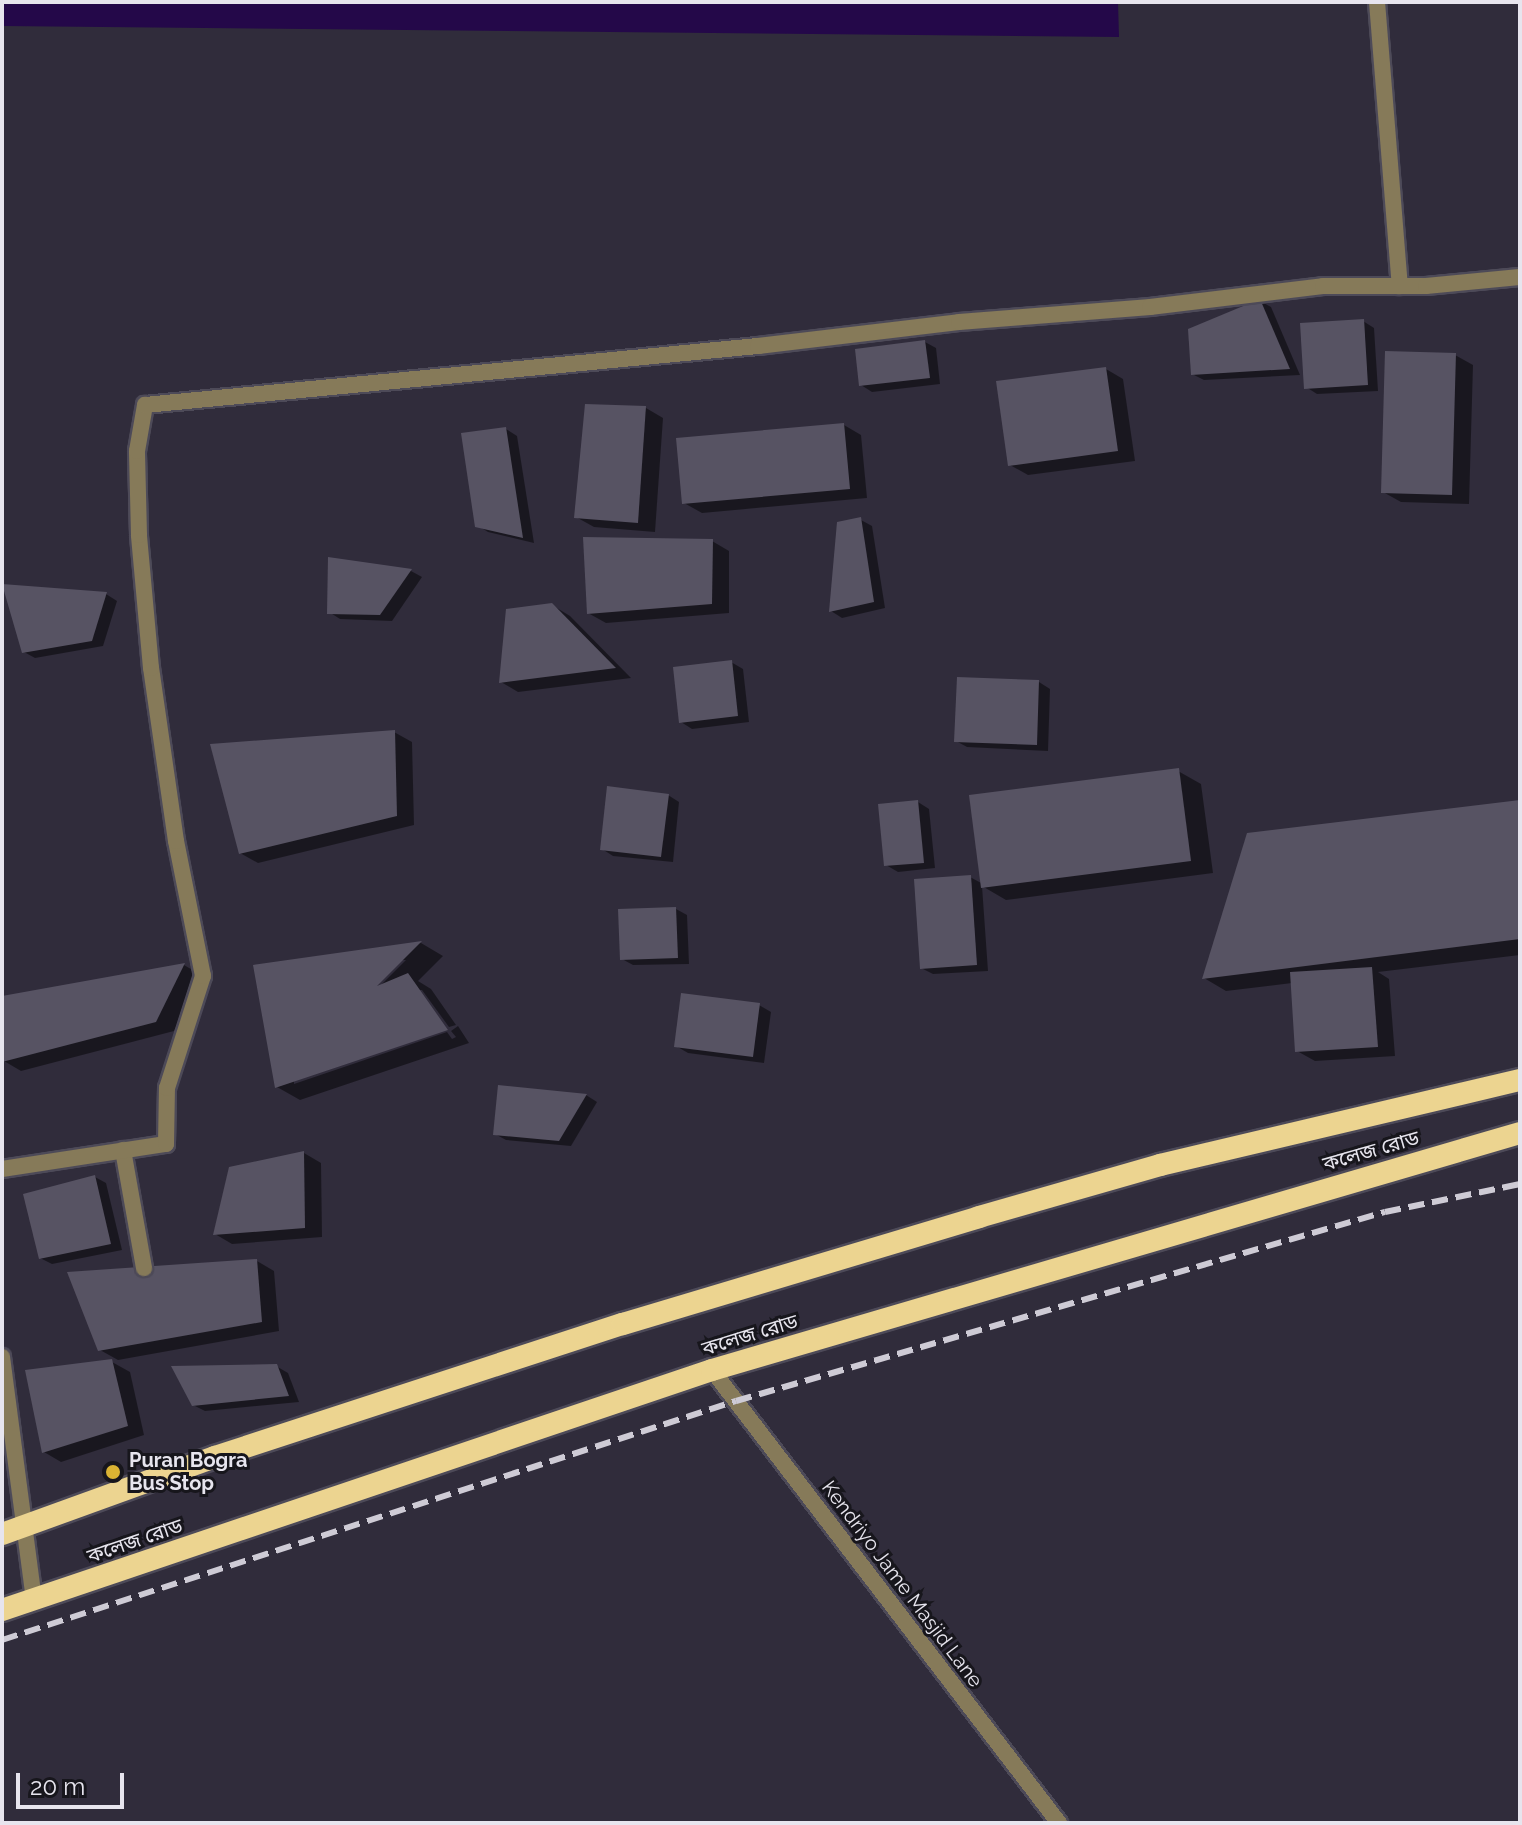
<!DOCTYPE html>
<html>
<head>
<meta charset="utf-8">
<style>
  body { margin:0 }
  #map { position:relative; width:1522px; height:1825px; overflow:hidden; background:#302c3b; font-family:Raleway,"Noto Sans Bengali",sans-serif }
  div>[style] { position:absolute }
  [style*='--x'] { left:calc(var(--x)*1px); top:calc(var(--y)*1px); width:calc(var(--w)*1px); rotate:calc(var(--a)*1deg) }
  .water>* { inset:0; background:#240849 }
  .shadow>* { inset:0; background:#0007 }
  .building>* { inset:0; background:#575363 }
  .roads { filter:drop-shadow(2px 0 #4d4a58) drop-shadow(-2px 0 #4d4a58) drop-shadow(0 2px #4d4a58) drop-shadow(0 -2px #4d4a58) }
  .minor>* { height:16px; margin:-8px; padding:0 8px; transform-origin:8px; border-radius:8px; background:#867a59 }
  .trunk>* { height:22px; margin:-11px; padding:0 11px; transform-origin:11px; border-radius:11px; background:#ecd490 }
  .rail>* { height:6px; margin-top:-3px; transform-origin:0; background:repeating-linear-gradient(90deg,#cecbd5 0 16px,transparent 0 24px) }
  .dots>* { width:22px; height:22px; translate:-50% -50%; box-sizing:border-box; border:4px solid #17161c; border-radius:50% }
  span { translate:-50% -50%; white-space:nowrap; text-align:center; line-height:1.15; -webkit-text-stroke:6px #17161c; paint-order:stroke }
  .street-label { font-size:20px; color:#e7e5ee }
  .poi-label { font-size:20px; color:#e7e5ee; font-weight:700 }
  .left { translate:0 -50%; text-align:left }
  .frame { position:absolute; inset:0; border:4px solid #e7e5ee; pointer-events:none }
  .scale { position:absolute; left:16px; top:1773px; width:108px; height:36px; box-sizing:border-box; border:4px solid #e7e5ee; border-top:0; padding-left:10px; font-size:24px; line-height:28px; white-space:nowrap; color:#e7e5ee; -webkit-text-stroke:6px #17161c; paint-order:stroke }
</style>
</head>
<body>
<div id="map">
  <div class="water">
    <div style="clip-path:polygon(2px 2px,1118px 2px,1119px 37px,2px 26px)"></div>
  </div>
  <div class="shadow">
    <div style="clip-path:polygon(1260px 301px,1271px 307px,1300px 375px,1204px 380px,1192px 374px)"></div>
    <div style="clip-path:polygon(1363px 321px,1374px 328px,1378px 391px,1317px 394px,1306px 387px)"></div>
    <div style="clip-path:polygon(925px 342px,936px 348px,940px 384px,872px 392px,861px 385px)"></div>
    <div style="clip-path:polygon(1455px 355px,1473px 365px,1469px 504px,1401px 502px,1383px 492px)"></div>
    <div style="clip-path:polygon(1106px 369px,1123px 379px,1135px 461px,1028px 475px,1010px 465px)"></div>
    <div style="clip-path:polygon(646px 408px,663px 418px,655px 532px,594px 527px,576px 517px)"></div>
    <div style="clip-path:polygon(844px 425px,861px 435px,867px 498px,702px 513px,684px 503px)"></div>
    <div style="clip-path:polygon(506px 429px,517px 436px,534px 543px,488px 532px,477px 525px)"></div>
    <div style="clip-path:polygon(861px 520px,872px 526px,885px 608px,842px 618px,831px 611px)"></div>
    <div style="clip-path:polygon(712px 541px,729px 551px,729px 613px,606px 623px,588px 613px)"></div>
    <div style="clip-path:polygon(330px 559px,411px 571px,422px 577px,392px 621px,340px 619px,329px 612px)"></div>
    <div style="clip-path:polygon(106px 594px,117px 601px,103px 646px,35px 658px,24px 652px)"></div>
    <div style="clip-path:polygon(552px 605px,570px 616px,631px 678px,518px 692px,501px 682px)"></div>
    <div style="clip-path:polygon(731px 662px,743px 669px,749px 722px,692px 729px,681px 722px)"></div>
    <div style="clip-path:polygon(1039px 682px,1050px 689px,1048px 751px,967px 747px,956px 741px)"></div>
    <div style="clip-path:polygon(394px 732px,412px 742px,414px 825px,258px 863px,240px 853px)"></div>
    <div style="clip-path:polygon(1178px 771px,1201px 784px,1213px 873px,1006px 900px,982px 886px,988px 971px,933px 974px,921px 968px,970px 877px,983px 884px)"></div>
    <div style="clip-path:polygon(668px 795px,679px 802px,673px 862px,613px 856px,602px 849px)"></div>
    <div style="clip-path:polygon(918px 802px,929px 809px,935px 868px,898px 872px,886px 865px)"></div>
    <div style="clip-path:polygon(1520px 802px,1520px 955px,1378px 972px,1389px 979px,1395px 1056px,1315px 1061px,1297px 1051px,1292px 983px,1226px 991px,1204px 978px)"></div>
    <div style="clip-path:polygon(676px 909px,687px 915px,689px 964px,633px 965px,622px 959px)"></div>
    <div style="clip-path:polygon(evenodd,421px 943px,443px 956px,418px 981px,431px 989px,456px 1025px,449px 1027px,422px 990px,417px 990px,294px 1079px,294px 1084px,447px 1032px,452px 1039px,456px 1037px,451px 1031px,458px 1026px,469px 1043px,300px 1100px,277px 1087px,256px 967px,421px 943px,400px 960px,406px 960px,372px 994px,369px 991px,400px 960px)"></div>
    <div style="clip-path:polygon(184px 965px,201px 975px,174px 1031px,21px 1071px,4px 1061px,2px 998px)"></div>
    <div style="clip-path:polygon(759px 1005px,771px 1012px,764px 1063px,688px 1053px,676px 1046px)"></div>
    <div style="clip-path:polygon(586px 1095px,597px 1102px,571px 1146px,506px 1140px,495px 1134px)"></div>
    <div style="clip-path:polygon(304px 1153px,321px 1163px,322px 1237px,232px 1244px,215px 1234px,231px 1169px)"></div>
    <div style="clip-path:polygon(95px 1177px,106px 1183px,122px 1250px,52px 1264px,40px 1258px)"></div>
    <div style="clip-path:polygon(257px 1261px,274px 1271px,279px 1331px,118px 1360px,100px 1350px)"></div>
    <div style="clip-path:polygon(112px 1362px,130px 1372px,144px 1435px,61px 1462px,44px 1452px)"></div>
    <div style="clip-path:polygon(276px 1366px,288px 1373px,299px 1402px,205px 1411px,193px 1405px)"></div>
  </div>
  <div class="building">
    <div style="clip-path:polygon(1260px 299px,1290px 369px,1191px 375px,1188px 329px)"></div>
    <div style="clip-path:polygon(1364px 319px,1368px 385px,1304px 389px,1300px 323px)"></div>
    <div style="clip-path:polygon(925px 340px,930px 378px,859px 386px,855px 349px)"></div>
    <div style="clip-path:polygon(1385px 351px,1456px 353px,1452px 495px,1381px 493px)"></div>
    <div style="clip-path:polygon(1106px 367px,1118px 451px,1008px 466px,996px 381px)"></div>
    <div style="clip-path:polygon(585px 404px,646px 406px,638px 523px,574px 518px)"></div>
    <div style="clip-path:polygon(844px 423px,850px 489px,682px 504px,676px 438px)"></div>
    <div style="clip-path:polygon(506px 427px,523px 538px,475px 527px,461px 433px)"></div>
    <div style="clip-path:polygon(861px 517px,874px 602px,829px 612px,837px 522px)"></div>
    <div style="clip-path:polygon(583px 537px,713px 539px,712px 604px,587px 614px)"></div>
    <div style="clip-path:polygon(328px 557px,412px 569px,380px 615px,327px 614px)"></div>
    <div style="clip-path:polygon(2px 584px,107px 592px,92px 641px,22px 653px)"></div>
    <div style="clip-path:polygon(552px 603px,616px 668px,499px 683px,506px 609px)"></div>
    <div style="clip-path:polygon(732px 660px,738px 716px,679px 723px,673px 667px)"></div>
    <div style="clip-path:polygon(957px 677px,1039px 680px,1037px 745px,954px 742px)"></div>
    <div style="clip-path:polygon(395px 730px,397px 816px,239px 854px,210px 744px)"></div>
    <div style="clip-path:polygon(1179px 768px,1191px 861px,981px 888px,969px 795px)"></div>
    <div style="clip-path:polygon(607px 786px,669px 794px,661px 857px,600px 850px)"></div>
    <div style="clip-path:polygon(918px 800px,924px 863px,884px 866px,878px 804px)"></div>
    <div style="clip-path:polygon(1520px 800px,1520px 939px,1202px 979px,1247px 833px)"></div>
    <div style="clip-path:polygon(971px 875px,977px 965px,920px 969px,914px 879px)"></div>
    <div style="clip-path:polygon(676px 907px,678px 958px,620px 960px,618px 909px)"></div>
    <div style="clip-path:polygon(422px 941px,377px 986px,408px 973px,448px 1030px,275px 1088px,253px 965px)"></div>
    <div style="clip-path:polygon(185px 963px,156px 1022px,2px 1062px,2px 996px)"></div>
    <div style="clip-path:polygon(1372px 967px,1378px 1047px,1295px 1052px,1290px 972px)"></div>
    <div style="clip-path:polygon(681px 993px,760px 1003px,753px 1057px,674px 1047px)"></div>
    <div style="clip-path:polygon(498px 1085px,587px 1094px,559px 1141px,493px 1135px)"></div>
    <div style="clip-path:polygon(304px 1151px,305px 1228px,213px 1235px,229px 1167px)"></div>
    <div style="clip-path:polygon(95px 1175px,111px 1244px,39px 1259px,23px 1194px)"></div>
    <div style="clip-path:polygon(257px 1259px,262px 1322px,98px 1351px,67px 1272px)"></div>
    <div style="clip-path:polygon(112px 1359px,128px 1426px,42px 1453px,25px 1370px)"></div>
    <div style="clip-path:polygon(277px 1364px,289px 1396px,192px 1406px,171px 1366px)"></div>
  </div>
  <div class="roads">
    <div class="minor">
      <div style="--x:1377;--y:2;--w:285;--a:85.4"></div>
      <div style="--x:123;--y:1150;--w:120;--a:79.9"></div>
      <div style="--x:2;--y:1169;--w:166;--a:-8.7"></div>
      <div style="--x:166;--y:1144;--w:56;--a:-89"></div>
      <div style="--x:167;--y:1088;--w:118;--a:-72.2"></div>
      <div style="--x:203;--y:976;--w:138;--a:-101.3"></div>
      <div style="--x:176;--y:841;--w:175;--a:-98.2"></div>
      <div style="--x:151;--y:668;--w:134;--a:-95.2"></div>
      <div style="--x:139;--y:535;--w:84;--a:-91.4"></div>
      <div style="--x:137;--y:451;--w:47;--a:-80.1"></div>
      <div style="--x:145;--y:405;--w:616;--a:-5.5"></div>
      <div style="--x:758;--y:346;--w:202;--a:-6.8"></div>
      <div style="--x:959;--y:322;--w:192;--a:-4.5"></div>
      <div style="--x:1150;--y:307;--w:174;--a:-6.9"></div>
      <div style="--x:1323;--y:286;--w:103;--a:0"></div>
      <div style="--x:1426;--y:286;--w:94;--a:-5.5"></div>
      <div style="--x:2;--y:1357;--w:246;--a:82.5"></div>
      <div style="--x:712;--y:1370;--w:571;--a:52.55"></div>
    </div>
    <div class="trunk">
      <div style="--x:2;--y:1534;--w:226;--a:-19.9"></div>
      <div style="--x:215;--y:1457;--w:429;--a:-18.1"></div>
      <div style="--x:623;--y:1324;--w:372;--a:-16.7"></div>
      <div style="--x:979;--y:1217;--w:188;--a:-16"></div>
      <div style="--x:1160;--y:1165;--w:370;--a:-13.3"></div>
      <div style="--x:2;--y:1610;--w:749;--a:-18.68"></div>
      <div style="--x:712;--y:1370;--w:842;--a:-16.35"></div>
    </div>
  </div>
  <div class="rail">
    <div style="--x:2;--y:1640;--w:772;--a:-18.04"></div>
    <div style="--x:736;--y:1401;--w:676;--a:-16.24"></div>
    <div style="--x:1385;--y:1212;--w:138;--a:-11.7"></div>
  </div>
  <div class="dots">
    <div style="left:113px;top:1472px;background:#dab333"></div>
  </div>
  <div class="street-label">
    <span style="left:1371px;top:1151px;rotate:-16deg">কলেজ রোড</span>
    <span style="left:750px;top:1335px;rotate:-17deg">কলেজ রোড</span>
    <span style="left:135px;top:1541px;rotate:-19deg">কলেজ রোড</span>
    <span style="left:902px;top:1584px;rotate:53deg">Kendriyo Jame Masjid Lane</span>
  </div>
  <div class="poi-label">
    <span class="left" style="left:129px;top:1472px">Puran Bogra<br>Bus Stop</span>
  </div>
  <div class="frame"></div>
  <div class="scale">20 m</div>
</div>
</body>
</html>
